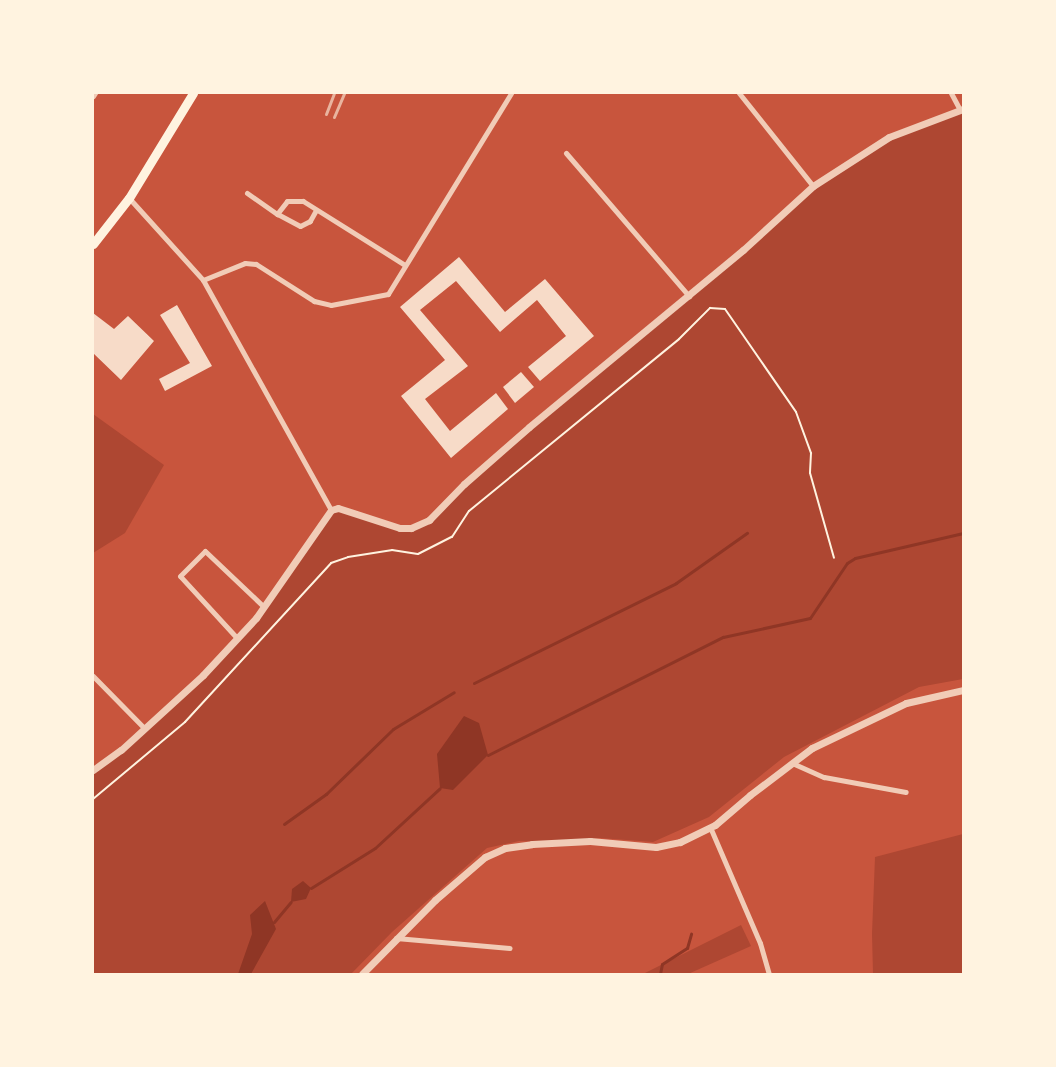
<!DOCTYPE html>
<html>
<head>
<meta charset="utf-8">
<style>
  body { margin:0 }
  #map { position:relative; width:1056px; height:1067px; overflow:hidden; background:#c8553d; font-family:Barlow,sans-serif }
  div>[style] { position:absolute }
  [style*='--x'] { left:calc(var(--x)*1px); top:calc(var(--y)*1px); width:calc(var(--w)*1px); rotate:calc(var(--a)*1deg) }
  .green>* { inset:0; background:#ae4732 }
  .water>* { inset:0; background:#8f3625 }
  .stream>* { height:3px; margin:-1.5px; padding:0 1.5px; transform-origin:1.5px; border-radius:1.5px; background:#8f3625 }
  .building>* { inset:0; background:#f7dbc8 }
  .path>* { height:2px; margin:-1px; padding:0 1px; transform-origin:1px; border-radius:1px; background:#fff3e0 }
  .minor>* { height:5px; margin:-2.5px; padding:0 2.5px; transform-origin:2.5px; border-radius:2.5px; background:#f1ccb7 }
  .tertiary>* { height:7px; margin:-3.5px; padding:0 3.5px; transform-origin:3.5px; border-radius:3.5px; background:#f1ccb7 }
  .primary>* { height:9px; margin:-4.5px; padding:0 4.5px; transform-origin:4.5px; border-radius:4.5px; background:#fff3e0 }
  .rail>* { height:3px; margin:-1.5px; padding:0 1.5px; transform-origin:1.5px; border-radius:1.5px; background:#e9b49f }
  span { translate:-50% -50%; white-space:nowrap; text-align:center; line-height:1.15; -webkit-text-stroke:4.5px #fff3e0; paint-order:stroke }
  .frame { position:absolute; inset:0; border:94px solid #fff3e0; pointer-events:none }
</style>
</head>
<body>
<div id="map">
  <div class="green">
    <div style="clip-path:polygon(963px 109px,963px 679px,919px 687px,784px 757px,709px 817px,653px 842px,600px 838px,559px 842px,519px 841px,487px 848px,392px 932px,351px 974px,93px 974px,93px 770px,145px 729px,237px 638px,264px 607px,325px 516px,338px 508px,400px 528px,420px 525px,813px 186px,889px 137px)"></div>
    <div style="clip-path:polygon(93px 414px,164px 465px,125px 533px,93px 553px)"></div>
    <div style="clip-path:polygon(963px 834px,963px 974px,873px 974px,872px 934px,875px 857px)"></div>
    <div style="clip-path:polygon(741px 925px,751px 946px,688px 974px,643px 974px)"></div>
  </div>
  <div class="water">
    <div style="clip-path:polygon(464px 716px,479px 723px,488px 755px,453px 790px,440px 788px,437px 754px)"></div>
    <div style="clip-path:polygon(303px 881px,311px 888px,306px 899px,291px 902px,292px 889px)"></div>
    <div style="clip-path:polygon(265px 901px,276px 929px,251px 974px,238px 974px,252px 934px,250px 915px)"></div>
  </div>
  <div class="stream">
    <div style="--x:474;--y:683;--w:225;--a:-26.3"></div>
    <div style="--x:676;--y:583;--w:87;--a:-35.2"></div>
    <div style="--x:488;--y:755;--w:263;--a:-26.7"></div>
    <div style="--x:723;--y:637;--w:89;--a:-12.3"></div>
    <div style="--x:810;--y:618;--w:66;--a:-56.1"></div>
    <div style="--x:847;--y:563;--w:9;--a:-32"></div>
    <div style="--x:855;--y:558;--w:111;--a:-13"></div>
    <div style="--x:284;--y:824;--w:52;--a:-35.5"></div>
    <div style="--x:326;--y:794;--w:93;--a:-44.1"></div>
    <div style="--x:393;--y:729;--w:71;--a:-31.2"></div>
    <div style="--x:311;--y:888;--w:75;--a:-32"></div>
    <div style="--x:375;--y:848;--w:88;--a:-42.7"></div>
    <div style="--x:274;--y:922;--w:26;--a:-50"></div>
    <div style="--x:660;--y:974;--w:10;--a:-79"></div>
    <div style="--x:662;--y:964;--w:30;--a:-33"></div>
    <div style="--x:687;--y:948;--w:15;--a:-74"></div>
  </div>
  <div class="building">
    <div style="clip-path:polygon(459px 257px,505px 312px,545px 279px,594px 336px,540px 381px,528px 367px,566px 336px,537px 300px,500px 332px,456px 281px,420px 310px,468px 366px,425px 399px,450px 431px,496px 393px,508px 409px,451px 458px,401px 396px,445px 360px,400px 307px)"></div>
    <div style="clip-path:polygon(177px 305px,212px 366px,165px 391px,159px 379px,190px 363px,160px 315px)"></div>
    <div style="clip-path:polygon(93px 313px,114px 329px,128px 316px,154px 341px,121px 380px,93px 353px)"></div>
    <div style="clip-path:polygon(521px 372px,534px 387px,515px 403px,503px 387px)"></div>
  </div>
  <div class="path">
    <div style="--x:93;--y:799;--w:120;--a:-39.9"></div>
    <div style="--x:185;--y:722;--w:216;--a:-47.4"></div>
    <div style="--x:331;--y:563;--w:18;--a:-19"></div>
    <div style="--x:348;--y:557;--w:45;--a:-9"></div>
    <div style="--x:392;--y:550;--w:26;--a:9"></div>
    <div style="--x:418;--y:554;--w:38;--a:-27"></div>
    <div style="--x:452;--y:537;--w:31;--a:-57"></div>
    <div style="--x:469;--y:511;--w:271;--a:-39.3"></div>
    <div style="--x:679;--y:339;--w:44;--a:-45"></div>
    <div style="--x:710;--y:308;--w:15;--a:4"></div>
    <div style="--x:725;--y:309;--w:125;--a:55.4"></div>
    <div style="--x:796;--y:412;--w:44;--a:69.9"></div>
    <div style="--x:811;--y:453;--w:20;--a:93"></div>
    <div style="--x:810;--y:473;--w:88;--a:74.2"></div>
  </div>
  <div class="minor">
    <div style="--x:739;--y:93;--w:119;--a:51.5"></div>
    <div style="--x:951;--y:93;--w:19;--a:62"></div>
    <div style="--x:93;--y:96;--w:4;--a:-56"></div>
    <div style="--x:566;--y:153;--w:189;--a:49.3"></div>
    <div style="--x:247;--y:193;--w:37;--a:35"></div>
    <div style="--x:129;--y:198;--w:110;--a:47.9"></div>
    <div style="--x:203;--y:280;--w:263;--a:60.9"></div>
    <div style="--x:316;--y:210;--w:13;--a:119"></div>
    <div style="--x:310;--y:221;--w:11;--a:153"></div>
    <div style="--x:300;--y:226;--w:26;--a:-152"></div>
    <div style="--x:277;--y:214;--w:16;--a:-52"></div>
    <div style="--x:287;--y:201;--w:16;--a:0"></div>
    <div style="--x:303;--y:201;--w:120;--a:32.1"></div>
    <div style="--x:203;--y:280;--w:45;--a:-22"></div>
    <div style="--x:245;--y:263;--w:11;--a:5"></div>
    <div style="--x:256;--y:264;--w:69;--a:32.5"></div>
    <div style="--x:314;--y:301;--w:17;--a:13"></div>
    <div style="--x:331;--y:305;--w:58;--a:-10.9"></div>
    <div style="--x:388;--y:294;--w:236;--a:-58.5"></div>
    <div style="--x:237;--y:638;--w:84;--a:-132.6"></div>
    <div style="--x:180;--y:576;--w:35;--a:-45"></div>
    <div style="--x:205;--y:551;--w:81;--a:43.5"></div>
    <div style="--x:93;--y:676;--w:74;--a:45.5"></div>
    <div style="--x:792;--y:763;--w:35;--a:24"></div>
    <div style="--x:824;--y:777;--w:83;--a:10.4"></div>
    <div style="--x:710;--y:827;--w:126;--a:66.7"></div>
    <div style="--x:760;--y:943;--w:32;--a:74"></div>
    <div style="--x:396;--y:938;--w:114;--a:5"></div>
  </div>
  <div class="tertiary">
    <div style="--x:93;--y:770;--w:34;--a:-36"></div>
    <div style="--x:121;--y:750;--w:111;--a:-42.4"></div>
    <div style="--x:203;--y:675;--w:78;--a:-47.1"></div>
    <div style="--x:256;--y:618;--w:131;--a:-55.2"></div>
    <div style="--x:331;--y:510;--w:7;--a:-16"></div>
    <div style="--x:338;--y:508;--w:65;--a:17.9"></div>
    <div style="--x:400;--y:528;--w:11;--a:0"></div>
    <div style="--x:411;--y:528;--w:20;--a:-24"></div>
    <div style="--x:429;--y:520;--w:50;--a:-45.8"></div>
    <div style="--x:464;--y:484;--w:86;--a:-41.2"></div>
    <div style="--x:529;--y:427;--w:278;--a:-39.6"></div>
    <div style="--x:743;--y:250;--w:95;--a:-42.4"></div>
    <div style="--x:813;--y:186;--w:90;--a:-32.8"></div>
    <div style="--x:889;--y:137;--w:79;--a:-20.7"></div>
    <div style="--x:362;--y:974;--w:104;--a:-45.4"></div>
    <div style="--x:435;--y:900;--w:66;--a:-40.7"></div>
    <div style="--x:485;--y:857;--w:22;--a:-24"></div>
    <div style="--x:505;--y:848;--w:27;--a:-8"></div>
    <div style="--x:532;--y:844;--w:58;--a:-3"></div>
    <div style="--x:590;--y:841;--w:66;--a:5.2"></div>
    <div style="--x:656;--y:847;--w:25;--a:-12"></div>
    <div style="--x:680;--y:842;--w:39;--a:-26"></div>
    <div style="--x:715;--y:825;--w:46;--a:-40.6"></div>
    <div style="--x:750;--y:795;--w:78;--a:-37.2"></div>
    <div style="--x:812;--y:748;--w:104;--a:-25.6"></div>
    <div style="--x:906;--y:703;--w:58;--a:-12.8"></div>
  </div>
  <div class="primary">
    <div style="--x:93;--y:244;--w:58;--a:-52"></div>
    <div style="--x:129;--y:198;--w:123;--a:-58.6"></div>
  </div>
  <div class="rail">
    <div style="--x:326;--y:114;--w:22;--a:-69"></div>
    <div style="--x:334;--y:117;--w:26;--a:-67"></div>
  </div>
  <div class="frame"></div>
</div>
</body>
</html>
